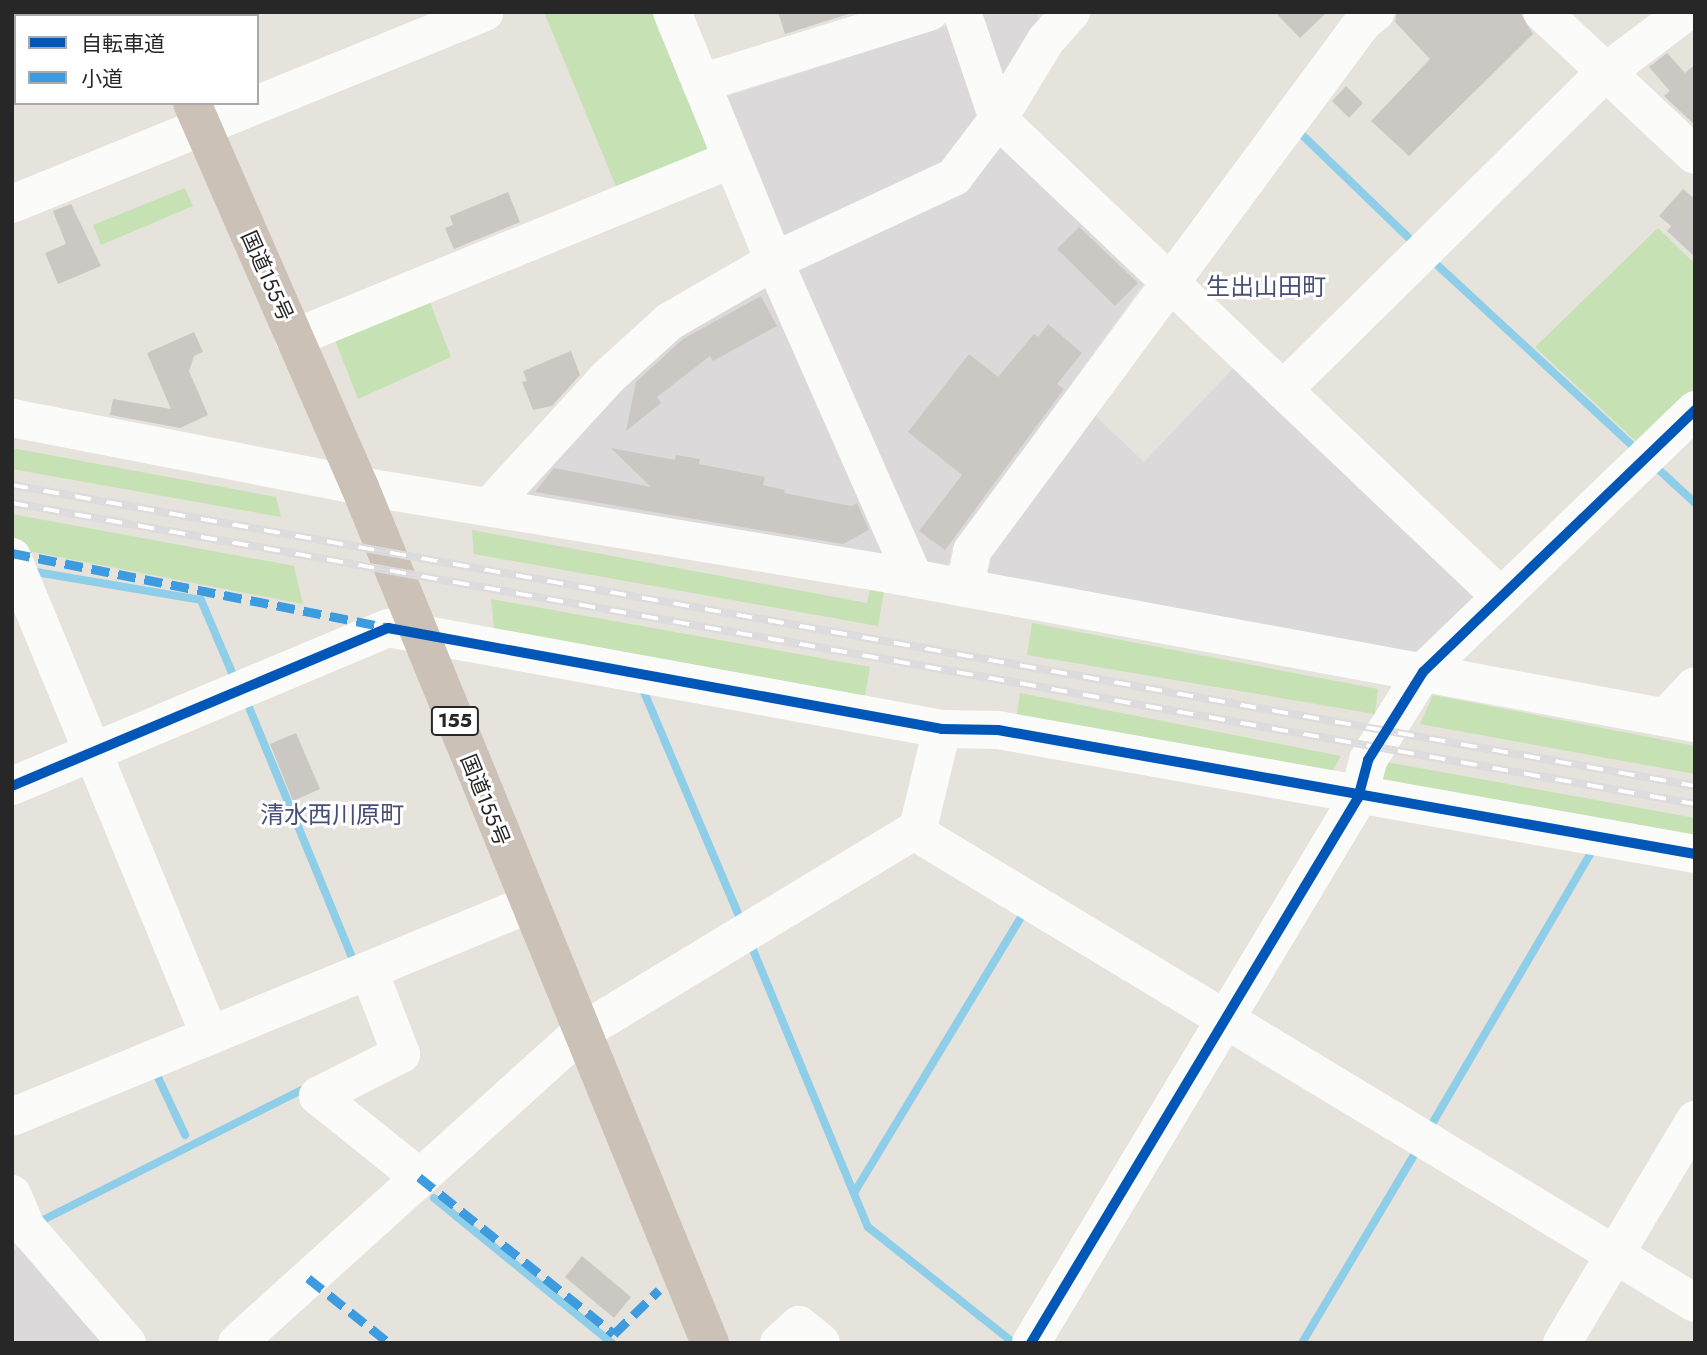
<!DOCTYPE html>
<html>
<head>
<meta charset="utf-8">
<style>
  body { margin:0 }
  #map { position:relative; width:1707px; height:1355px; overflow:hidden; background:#e6e2dc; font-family:Jost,"Noto Sans JP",sans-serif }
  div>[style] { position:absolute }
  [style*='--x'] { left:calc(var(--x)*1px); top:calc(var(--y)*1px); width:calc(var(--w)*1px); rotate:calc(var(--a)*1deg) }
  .industrial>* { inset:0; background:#dcd9db }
  .green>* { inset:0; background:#c6e2b4 }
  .stream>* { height:8px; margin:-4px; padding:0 4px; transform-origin:4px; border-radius:4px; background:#8ecee9 }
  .building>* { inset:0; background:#cbc8c3 }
  .minor>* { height:38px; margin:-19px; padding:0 19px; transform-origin:19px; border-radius:19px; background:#fbfbfa }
  .highway>* { height:38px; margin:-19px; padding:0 19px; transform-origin:19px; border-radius:19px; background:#cbc1b7 }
  .rail>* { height:8px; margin-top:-4px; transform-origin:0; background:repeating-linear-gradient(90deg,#fff 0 16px,#dcdbdd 0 32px); box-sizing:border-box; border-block:2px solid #dcdbdd }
  .quiet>* { height:9px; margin-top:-4.5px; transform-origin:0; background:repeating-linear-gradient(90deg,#3d9ce0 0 18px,transparent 0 27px) }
  .cycleway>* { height:10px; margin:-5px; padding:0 5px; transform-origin:5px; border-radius:5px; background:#0057b8 }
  span { translate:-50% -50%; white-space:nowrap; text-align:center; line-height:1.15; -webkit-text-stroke:6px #fff; paint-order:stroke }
  .shield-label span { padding:2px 5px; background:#fff; border:2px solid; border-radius:5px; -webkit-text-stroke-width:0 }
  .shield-label { font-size:19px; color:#272727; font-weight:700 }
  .street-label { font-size:21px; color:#272727 }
  .quarter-label { font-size:24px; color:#484f77 }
  .frame { position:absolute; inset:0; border:14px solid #272727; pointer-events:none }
  .legend { position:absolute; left:14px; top:14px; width:245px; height:91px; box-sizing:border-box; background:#fff; border:2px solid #a9a9a9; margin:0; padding:9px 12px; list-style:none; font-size:21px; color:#272727 }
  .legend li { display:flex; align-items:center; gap:14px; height:35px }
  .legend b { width:35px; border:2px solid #a9a9a9 }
</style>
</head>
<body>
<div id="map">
  <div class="industrial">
    <div style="clip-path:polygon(980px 12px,1036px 12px,1043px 32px,1007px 92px)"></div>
    <div style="clip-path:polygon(956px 23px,988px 124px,946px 173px,786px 245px,719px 99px)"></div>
    <div style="clip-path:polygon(1012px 144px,1152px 272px,952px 549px,947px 571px,916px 568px,795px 261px,987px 153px)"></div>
    <div style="clip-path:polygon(762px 279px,891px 554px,885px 561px,518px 493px,633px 363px)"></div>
    <div style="clip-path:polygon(1242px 359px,1486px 592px,1479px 605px,1407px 659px,972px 576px,1085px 406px,1144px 462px)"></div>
    <div style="clip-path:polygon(22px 1244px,108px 1343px,12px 1343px,12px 1252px)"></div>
  </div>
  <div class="green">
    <div style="clip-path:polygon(544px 12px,661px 12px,714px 159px,620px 196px)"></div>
    <div style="clip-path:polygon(185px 188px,193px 206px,101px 245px,93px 225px)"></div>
    <div style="clip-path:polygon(1658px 228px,1695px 264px,1695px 396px,1642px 447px,1535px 347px)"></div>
    <div style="clip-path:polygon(426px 292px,451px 357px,358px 399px,331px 330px)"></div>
    <div style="clip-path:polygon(12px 448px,276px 497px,281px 517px,12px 469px)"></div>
    <div style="clip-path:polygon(12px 514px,294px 566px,303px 604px,12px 548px)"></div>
    <div style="clip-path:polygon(472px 530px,867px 603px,870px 589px,884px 591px,878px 626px,474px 554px)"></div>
    <div style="clip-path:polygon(491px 599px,870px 667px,863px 706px,495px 637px)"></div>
    <div style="clip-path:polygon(1032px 623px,1378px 689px,1375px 714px,1027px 655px)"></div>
    <div style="clip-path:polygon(1020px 693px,1341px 756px,1328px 779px,1015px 726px)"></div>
    <div style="clip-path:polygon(1433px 695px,1695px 746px,1695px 774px,1420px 724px)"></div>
    <div style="clip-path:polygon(1386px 762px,1695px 818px,1695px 845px,1382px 789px)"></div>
  </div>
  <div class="stream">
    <div style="--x:1296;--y:129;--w:165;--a:44"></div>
    <div style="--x:1433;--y:261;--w:277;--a:42.8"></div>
    <div style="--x:1657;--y:468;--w:52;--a:42.6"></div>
    <div style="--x:30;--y:571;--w:173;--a:9.6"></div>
    <div style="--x:201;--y:600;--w:89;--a:66.9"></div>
    <div style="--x:641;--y:685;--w:256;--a:67"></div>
    <div style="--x:246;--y:700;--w:286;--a:67.6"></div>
    <div style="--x:751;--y:945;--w:305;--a:67.5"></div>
    <div style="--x:868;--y:1227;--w:186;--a:38.5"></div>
    <div style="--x:154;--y:1069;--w:73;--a:64.8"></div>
    <div style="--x:1429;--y:1129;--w:326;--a:-59.6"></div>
    <div style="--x:854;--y:1193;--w:328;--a:-58.8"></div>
    <div style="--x:434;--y:1198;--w:230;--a:39.2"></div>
    <div style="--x:39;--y:1222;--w:300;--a:-26.7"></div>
    <div style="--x:1302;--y:1343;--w:228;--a:-59.2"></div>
  </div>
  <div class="building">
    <div style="clip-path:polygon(778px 12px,855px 12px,785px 34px)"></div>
    <div style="clip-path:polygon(1275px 12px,1327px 12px,1300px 38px)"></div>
    <div style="clip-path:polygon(1397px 12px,1520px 12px,1533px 34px,1409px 156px,1371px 121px,1430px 59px,1395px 22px)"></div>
    <div style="clip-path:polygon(1667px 53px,1685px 73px,1695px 64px,1695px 125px,1664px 96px,1670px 91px,1649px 67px)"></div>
    <div style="clip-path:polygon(1346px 86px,1363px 103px,1349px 118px,1332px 101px)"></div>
    <div style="clip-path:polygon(1683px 189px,1695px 199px,1695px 257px,1667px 231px,1671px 226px,1659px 216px)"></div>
    <div style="clip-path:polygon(508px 192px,520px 222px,454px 249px,445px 228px,453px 225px,450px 216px)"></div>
    <div style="clip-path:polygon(71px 204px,101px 266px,58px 284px,45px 253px,66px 244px,53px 211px)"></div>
    <div style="clip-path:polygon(1079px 227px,1138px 283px,1115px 306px,1057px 249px)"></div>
    <div style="clip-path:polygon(761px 296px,777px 326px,713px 361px,710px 356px,657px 397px,661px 403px,626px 431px,636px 382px,683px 339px)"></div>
    <div style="clip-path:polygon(1048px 324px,1082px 353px,1057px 384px,1064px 389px,945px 550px,919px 531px,962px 475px,908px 432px,969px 354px,998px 377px,1034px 334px,1038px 337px)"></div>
    <div style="clip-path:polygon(194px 332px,203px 352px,194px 356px,189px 371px,208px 415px,180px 428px,110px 415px,113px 399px,171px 409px,147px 353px)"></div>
    <div style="clip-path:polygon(571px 351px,580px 375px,552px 406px,533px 410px,522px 382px,527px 381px,523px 371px)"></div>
    <div style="clip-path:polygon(611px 448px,675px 460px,676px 455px,700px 459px,699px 464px,765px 477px,763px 485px,785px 490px,784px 493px,851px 506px,857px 503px,869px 530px,843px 544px,535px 492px,554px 468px,651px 487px)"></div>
    <div style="clip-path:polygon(296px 733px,320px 789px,293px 801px,270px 744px)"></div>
    <div style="clip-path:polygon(582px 1256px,631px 1297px,614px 1318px,565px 1277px)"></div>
  </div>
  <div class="minor">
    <div style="--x:672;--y:12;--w:269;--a:67.7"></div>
    <div style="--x:774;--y:261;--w:347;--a:66.2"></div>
    <div style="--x:962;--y:12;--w:113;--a:71.4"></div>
    <div style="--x:998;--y:119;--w:694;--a:43.54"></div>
    <div style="--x:1542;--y:12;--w:209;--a:43.1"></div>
    <div style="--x:701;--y:83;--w:239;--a:-17.3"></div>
    <div style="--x:12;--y:204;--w:510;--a:-22.09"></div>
    <div style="--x:294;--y:338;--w:473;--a:-22.2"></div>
    <div style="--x:1283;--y:390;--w:453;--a:-44.6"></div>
    <div style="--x:1606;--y:72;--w:100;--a:-36.9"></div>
    <div style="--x:12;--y:418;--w:379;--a:11"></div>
    <div style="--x:384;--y:490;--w:513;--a:9.43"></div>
    <div style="--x:890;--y:574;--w:819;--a:10.49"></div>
    <div style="--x:489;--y:507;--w:176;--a:-47.5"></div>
    <div style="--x:608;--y:377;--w:84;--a:-42.1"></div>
    <div style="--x:670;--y:321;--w:120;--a:-30"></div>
    <div style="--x:774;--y:261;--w:199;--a:-25"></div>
    <div style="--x:954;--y:177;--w:73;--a:-52.8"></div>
    <div style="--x:998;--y:119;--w:92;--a:-58.7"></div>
    <div style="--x:1046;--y:40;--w:38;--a:-48"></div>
    <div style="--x:12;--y:557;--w:518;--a:67.54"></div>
    <div style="--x:965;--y:588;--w:38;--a:-79"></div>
    <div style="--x:972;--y:551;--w:658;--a:-53.53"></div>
    <div style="--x:1363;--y:22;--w:16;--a:-38"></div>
    <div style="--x:1666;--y:717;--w:42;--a:-46.9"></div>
    <div style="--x:942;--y:729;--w:102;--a:103.6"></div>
    <div style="--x:918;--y:828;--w:14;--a:51"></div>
    <div style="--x:927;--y:839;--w:897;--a:31.14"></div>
    <div style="--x:12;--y:786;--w:408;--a:-22.8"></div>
    <div style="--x:388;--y:628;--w:563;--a:10.33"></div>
    <div style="--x:942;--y:729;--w:56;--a:1"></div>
    <div style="--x:998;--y:730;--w:708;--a:10.09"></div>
    <div style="--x:369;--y:971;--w:89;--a:68.9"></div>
    <div style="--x:401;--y:1054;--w:93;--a:153.2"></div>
    <div style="--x:318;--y:1096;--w:129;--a:38.7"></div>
    <div style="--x:12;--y:1117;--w:557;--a:-22.37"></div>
    <div style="--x:12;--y:1194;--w:36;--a:67"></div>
    <div style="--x:26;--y:1227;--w:154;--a:49"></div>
    <div style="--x:237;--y:1343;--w:462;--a:-42.1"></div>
    <div style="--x:580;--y:1033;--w:395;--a:-31.2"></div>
    <div style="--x:779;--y:1343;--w:27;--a:-42"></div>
    <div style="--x:799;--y:1325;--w:28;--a:39"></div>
    <div style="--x:1031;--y:1343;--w:636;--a:-59.04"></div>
    <div style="--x:1358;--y:798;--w:39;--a:-75"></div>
    <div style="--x:1368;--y:760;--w:104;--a:-58"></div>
    <div style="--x:1423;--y:672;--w:378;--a:-43.9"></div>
    <div style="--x:1562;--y:1343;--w:260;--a:-59.2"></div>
  </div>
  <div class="highway">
    <div style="--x:155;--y:12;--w:4;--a:76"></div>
    <div style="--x:192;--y:103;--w:417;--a:66.4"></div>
    <div style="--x:359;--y:485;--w:927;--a:67.75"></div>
  </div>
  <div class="rail">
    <div style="--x:12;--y:485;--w:1710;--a:10.14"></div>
    <div style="--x:12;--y:503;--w:1710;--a:10.14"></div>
  </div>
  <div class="quiet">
    <div style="--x:12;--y:553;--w:380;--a:11.2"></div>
    <div style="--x:419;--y:1177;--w:250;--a:38.8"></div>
    <div style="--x:614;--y:1334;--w:63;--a:-44.4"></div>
    <div style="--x:308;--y:1278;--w:104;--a:38.7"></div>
  </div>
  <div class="cycleway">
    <div style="--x:12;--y:786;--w:408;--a:-22.8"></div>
    <div style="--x:388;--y:628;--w:563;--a:10.33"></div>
    <div style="--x:942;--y:729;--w:56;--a:1"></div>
    <div style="--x:998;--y:730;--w:708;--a:10.09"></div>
    <div style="--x:1031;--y:1343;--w:636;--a:-59.04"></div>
    <div style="--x:1358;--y:798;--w:39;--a:-75"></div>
    <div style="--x:1368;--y:760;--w:104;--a:-58"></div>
    <div style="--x:1423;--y:672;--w:378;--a:-43.9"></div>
  </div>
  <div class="shield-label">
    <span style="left:455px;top:721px">155</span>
  </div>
  <div class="street-label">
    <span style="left:267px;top:276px;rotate:66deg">国道155号</span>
    <span style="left:485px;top:800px;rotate:68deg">国道155号</span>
  </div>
  <div class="quarter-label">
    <span style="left:1266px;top:287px">生出山田町</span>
    <span style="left:332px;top:815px">清水西川原町</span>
  </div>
  <div class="frame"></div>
  <ul class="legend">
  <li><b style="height:9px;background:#0057b8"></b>自転車道</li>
  <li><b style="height:9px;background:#3d9ce0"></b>小道</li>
  </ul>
</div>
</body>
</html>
